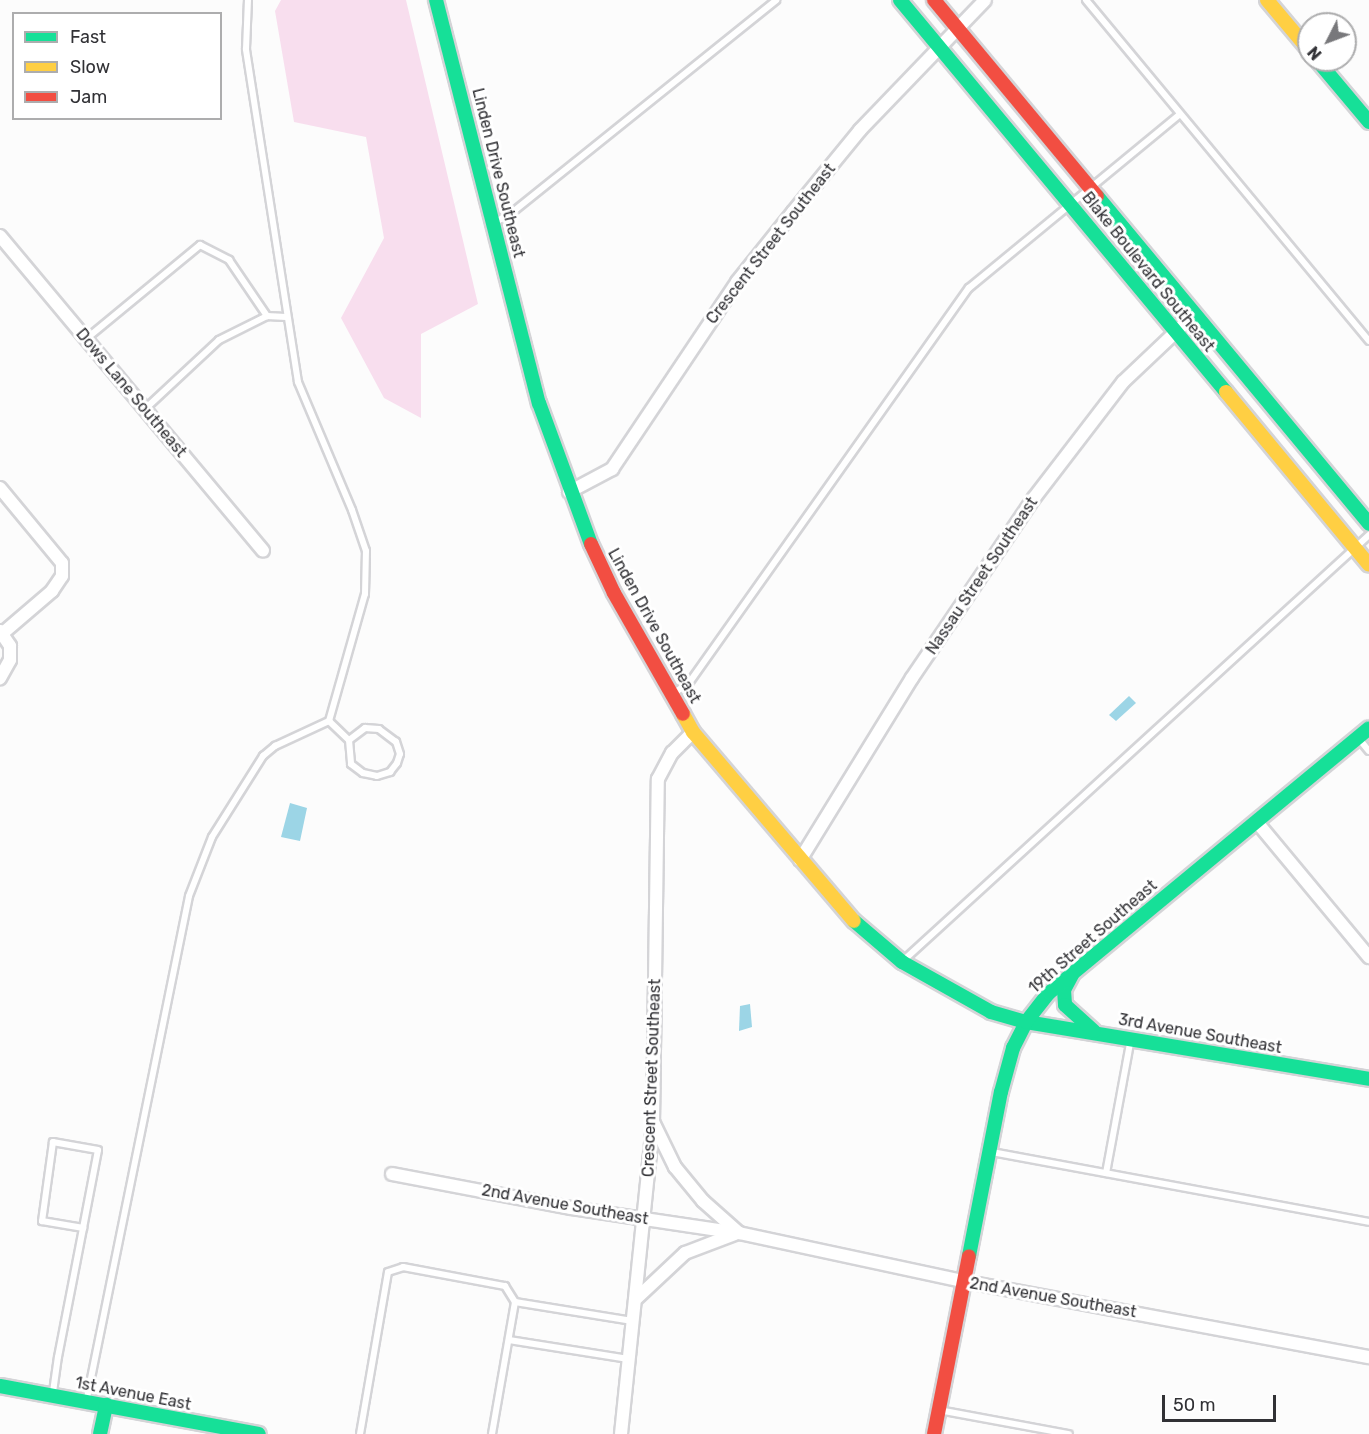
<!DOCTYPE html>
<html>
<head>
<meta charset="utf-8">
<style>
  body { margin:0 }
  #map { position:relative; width:1369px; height:1434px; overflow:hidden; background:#fcfcfc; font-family:Rubik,sans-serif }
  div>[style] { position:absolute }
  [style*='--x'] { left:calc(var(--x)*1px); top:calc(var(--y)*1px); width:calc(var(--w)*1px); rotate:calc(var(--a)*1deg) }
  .green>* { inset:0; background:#f8deee }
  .water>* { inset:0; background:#9cd5e6 }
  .roads { filter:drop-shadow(2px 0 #d4d4d7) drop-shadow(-2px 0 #d4d4d7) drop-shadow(0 2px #d4d4d7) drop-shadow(0 -2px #d4d4d7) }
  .lane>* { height:6px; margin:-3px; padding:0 3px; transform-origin:3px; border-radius:3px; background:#fff }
  .street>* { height:12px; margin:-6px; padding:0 6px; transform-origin:6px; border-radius:6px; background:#fff }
  .fast>* { height:14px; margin:-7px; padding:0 7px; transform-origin:7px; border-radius:7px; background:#16e098 }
  .slow>* { height:14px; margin:-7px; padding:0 7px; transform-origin:7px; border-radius:7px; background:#ffcf43 }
  .jam>* { height:14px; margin:-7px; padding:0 7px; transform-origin:7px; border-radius:7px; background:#f24e42 }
  span { translate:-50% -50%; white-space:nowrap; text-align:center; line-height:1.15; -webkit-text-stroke:6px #fff; paint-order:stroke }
  .street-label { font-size:16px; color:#313135 }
  .legend { position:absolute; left:12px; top:12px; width:210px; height:108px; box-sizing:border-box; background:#fff; border:2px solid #adadae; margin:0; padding:8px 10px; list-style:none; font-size:18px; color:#313135 }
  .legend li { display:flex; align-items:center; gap:12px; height:30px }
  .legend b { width:30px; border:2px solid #adadae }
  .north { position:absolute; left:1297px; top:12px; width:60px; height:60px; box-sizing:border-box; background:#fff; border:2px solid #adadae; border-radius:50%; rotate:228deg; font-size:16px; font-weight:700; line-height:24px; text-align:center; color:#313135 }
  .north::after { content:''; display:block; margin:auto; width:21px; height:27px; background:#78787b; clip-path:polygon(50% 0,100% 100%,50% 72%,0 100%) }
  .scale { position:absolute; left:1162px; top:1395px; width:114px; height:27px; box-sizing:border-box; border:3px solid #313135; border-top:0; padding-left:8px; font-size:18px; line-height:21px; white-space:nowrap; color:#313135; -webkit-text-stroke:4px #fff; paint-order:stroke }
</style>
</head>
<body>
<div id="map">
  <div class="green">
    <div style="clip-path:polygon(281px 0,406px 0,478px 304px,421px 334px,421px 418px,384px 398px,341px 318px,384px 238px,366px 137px,294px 122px,275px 11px)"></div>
  </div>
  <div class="water">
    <div style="clip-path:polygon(1129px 696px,1136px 703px,1116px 721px,1109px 715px)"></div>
    <div style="clip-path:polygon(290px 803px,307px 808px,300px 841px,281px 837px)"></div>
    <div style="clip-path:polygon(750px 1004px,752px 1027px,739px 1031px,740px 1006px)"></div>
  </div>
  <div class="roads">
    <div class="lane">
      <div style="--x:1086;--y:0;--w:443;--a:50.3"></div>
      <div style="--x:495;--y:222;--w:16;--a:-27"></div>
      <div style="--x:509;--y:215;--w:343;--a:-38.8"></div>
      <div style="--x:86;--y:339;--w:148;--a:-39.5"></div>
      <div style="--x:200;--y:245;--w:33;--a:27"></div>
      <div style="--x:229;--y:260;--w:68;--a:55.8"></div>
      <div style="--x:267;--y:316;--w:19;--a:3"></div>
      <div style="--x:145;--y:409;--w:101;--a:-43"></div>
      <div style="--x:219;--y:340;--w:54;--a:-26.6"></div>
      <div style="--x:674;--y:693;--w:18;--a:-34"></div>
      <div style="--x:689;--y:683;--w:484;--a:-54.7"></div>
      <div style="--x:969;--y:288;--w:273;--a:-39.5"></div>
      <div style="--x:329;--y:721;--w:28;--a:44"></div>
      <div style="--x:349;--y:740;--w:24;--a:85"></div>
      <div style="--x:351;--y:764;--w:15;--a:37"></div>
      <div style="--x:363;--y:773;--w:14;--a:12"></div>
      <div style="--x:377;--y:776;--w:14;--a:-17"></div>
      <div style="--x:390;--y:772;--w:11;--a:-52"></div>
      <div style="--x:397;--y:763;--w:9;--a:-72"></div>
      <div style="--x:400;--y:754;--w:13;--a:-108"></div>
      <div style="--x:396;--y:742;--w:21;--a:-143"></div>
      <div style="--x:379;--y:729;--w:14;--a:-176"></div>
      <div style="--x:365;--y:728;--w:20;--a:143"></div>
      <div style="--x:1360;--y:740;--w:14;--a:51"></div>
      <div style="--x:905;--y:959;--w:629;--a:-42.42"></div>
      <div style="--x:992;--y:1152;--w:383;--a:10.5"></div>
      <div style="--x:1106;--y:1173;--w:132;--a:-79.5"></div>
      <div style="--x:515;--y:1302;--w:119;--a:9.2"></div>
      <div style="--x:509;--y:1340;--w:121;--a:9"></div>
      <div style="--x:53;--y:1392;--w:35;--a:-82"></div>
      <div style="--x:58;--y:1357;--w:131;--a:-79"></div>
      <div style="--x:83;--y:1228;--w:79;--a:-79.1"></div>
      <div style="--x:98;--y:1150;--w:46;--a:-169.9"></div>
      <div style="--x:53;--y:1142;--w:80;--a:97.9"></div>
      <div style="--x:42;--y:1221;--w:42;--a:9.7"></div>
      <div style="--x:87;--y:1398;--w:512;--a:-78.51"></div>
      <div style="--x:189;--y:896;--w:63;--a:-68.7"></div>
      <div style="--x:212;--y:837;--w:96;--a:-57.8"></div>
      <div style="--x:263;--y:756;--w:16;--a:-40"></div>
      <div style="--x:275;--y:746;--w:60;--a:-24.8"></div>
      <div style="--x:329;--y:721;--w:132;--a:-74.2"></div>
      <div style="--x:365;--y:594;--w:43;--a:-88.7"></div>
      <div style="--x:366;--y:551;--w:43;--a:-108.9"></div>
      <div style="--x:352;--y:510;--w:139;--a:-112.9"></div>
      <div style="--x:298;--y:382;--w:337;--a:-98.9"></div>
      <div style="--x:246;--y:49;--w:49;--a:-87.7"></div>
      <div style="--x:939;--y:1410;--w:132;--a:10.5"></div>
      <div style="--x:360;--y:1434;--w:164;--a:-80.2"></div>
      <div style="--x:388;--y:1272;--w:16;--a:-18"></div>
      <div style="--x:403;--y:1267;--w:104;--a:10.6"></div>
      <div style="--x:505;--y:1286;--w:19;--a:58"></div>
      <div style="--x:515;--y:1302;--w:134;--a:99.9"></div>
    </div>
    <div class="street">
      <div style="--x:0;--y:236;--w:410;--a:50.1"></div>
      <div style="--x:0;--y:488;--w:97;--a:50.4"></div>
      <div style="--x:62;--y:563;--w:13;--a:90"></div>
      <div style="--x:62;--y:576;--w:18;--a:124"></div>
      <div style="--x:52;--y:591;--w:65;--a:139.4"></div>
      <div style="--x:569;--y:492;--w:49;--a:-28.1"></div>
      <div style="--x:612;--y:469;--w:225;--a:-56.2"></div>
      <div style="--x:737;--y:282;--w:90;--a:-51.3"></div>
      <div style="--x:793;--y:212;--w:106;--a:-50.7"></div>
      <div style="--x:860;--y:130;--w:180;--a:-46.1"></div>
      <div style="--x:0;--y:631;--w:18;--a:56"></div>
      <div style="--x:10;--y:646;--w:14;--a:90"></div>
      <div style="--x:10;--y:660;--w:21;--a:119"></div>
      <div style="--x:1256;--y:821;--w:177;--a:50.3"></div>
      <div style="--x:800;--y:860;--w:214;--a:-58.4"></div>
      <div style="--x:912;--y:678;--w:217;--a:-55.9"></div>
      <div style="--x:1034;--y:498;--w:146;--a:-52.5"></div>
      <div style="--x:1123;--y:382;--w:99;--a:-43.4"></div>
      <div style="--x:654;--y:1124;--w:48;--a:64"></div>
      <div style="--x:675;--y:1167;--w:44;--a:50.5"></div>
      <div style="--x:703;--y:1201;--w:47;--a:41.5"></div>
      <div style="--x:392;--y:1174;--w:182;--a:10.8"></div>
      <div style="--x:571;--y:1208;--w:170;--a:8.5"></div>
      <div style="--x:739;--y:1233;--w:228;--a:12.1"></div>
      <div style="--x:962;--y:1281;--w:414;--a:10.6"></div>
      <div style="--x:637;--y:1298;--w:66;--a:-43.2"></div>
      <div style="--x:685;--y:1253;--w:53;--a:-20.8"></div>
      <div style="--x:621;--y:1434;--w:313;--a:-84.1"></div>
      <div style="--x:653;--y:1123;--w:344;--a:-89.2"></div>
      <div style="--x:658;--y:779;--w:30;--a:-62"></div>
      <div style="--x:672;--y:753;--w:30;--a:-45"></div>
    </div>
    <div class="fast">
      <div style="--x:436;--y:0;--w:416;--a:75.7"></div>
      <div style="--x:539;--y:403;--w:150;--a:69.8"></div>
      <div style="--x:900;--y:0;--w:510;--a:50.25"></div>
      <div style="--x:1317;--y:60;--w:81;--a:50"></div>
      <div style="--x:1097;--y:196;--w:426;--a:50.3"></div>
      <div style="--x:854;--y:921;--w:63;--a:40.5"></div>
      <div style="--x:902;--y:962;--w:102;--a:29.3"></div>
      <div style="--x:991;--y:1012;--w:36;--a:16"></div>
      <div style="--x:1026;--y:1022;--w:348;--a:9.4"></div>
      <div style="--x:1072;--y:975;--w:17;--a:118"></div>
      <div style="--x:1064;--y:990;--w:15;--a:86"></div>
      <div style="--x:1065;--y:1005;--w:39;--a:42"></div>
      <div style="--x:969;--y:1256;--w:167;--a:-79"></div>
      <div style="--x:1001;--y:1092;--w:46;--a:-74.7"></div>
      <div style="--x:1013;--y:1048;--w:29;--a:-63"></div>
      <div style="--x:1026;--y:1022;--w:37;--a:-52"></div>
      <div style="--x:1049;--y:993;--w:415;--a:-39.6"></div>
      <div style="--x:0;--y:1386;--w:263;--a:10.5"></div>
      <div style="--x:100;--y:1434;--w:30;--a:-78"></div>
    </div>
    <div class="slow">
      <div style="--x:1267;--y:0;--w:65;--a:50"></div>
      <div style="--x:1226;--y:392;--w:224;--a:50.4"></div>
      <div style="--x:683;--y:714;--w:21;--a:61"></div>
      <div style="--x:693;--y:732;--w:248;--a:49.6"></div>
    </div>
    <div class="jam">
      <div style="--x:934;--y:0;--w:255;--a:50.3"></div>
      <div style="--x:591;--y:544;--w:54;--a:64.9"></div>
      <div style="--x:614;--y:593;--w:139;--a:60.3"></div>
      <div style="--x:934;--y:1434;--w:181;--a:-78.9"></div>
    </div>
  </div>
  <div class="street-label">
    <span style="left:498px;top:173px;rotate:76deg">Linden Drive Southeast</span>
    <span style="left:771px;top:244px;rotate:-52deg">Crescent Street Southeast</span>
    <span style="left:1148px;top:272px;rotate:51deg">Blake Boulevard Southeast</span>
    <span style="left:131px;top:393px;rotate:50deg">Dows Lane Southeast</span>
    <span style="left:982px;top:576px;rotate:-56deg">Nassau Street Southeast</span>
    <span style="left:654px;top:626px;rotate:61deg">Linden Drive Southeast</span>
    <span style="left:1093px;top:937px;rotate:-41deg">19th Street Southeast</span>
    <span style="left:1200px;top:1034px;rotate:10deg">3rd Avenue Southeast</span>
    <span style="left:652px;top:1078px;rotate:-88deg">Crescent Street Southeast</span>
    <span style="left:565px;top:1205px;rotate:10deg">2nd Avenue Southeast</span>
    <span style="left:1053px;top:1298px;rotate:10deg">2nd Avenue Southeast</span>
    <span style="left:133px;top:1394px;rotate:11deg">1st Avenue East</span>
  </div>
  <ul class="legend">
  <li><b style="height:8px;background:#16e098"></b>Fast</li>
  <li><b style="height:8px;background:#ffcf43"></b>Slow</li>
  <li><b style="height:8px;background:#f24e42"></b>Jam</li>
  </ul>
  <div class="north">N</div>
  <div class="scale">50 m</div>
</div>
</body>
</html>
